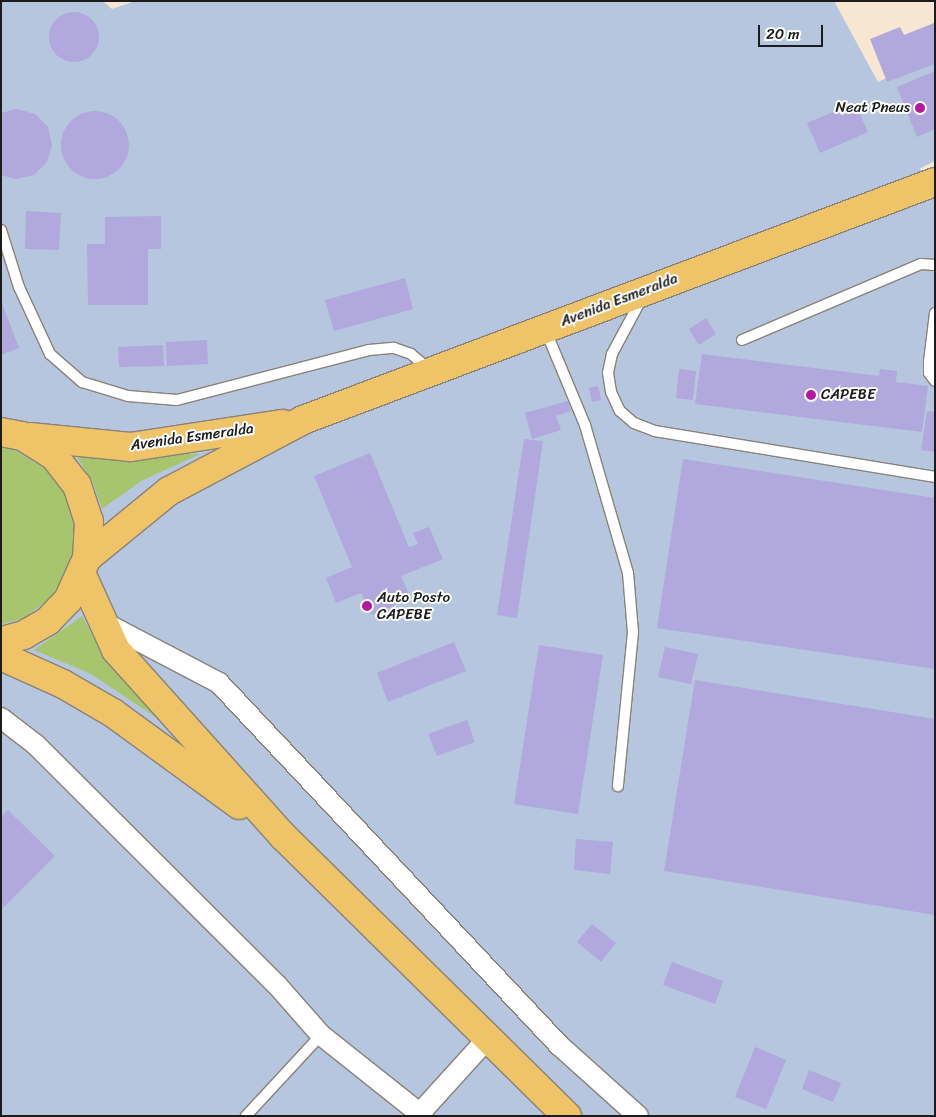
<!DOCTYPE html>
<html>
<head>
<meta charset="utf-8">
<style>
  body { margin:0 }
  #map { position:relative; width:936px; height:1117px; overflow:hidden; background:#f7e7d2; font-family:Sriracha,sans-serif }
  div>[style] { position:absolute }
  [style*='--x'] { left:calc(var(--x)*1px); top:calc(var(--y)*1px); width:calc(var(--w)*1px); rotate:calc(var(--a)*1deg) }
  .industrial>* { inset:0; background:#b5c6de }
  .green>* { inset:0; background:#a6c56d }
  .building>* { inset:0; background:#b1a8dd }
  .round { border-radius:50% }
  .roads { filter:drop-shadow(1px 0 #8a8277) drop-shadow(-1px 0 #8a8277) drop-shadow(0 1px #8a8277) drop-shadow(0 -1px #8a8277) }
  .service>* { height:10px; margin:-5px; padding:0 5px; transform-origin:5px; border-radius:5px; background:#fff }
  .minor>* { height:20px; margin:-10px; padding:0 10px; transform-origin:10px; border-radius:10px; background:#fff }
  .primary>* { height:28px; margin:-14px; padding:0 14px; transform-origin:14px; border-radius:14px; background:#efc469 }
  .dots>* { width:14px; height:14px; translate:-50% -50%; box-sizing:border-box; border:2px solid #fff; border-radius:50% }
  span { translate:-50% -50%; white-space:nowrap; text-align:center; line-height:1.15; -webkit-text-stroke:4px #fff; paint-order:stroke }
  .poi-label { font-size:15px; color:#1c1c1c }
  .right { translate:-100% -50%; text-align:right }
  .left { translate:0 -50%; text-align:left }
  .street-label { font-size:15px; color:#1c1c1c }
  .frame { position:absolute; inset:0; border:2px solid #1c1c1c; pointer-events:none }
  .scale { position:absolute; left:758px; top:25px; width:65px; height:22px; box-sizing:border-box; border:2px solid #1c1c1c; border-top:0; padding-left:6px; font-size:15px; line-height:18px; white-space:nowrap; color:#1c1c1c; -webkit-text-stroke:4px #fff; paint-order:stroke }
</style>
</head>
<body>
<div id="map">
  <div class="industrial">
    <div style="clip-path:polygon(1px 1px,103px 1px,112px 9px,135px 1px,834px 1px,878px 82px,935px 56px,935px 161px,919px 169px,935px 174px,935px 1116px,1px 1116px)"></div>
  </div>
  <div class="green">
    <div style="clip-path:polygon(1px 448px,13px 449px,44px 468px,66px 496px,75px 531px,70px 567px,51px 597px,23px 619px,1px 624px)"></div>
    <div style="clip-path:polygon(75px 454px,200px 454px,141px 481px,102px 509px,93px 482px)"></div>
    <div style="clip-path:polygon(82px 616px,106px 661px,160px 720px,91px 674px,34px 650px)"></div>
  </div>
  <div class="building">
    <div class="round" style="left:49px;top:12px;width:50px;height:50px"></div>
    <div style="clip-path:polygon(934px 23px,935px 64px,887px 82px,870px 39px,900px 27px,904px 35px)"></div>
    <div style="clip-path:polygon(935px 71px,935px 129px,917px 137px,897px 87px)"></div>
    <div style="clip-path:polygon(855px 103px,868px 132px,820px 153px,807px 123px)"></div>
    <div style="clip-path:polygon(17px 109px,35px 114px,48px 127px,52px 145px,47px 162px,34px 175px,16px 179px,1px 175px,1px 113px)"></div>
    <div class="round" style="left:61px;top:111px;width:68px;height:68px"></div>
    <div style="clip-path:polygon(26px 211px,61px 213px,59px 250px,25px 249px)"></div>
    <div style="clip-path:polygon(161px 216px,161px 249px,148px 249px,148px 305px,88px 305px,87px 244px,105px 244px,105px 217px)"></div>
    <div style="clip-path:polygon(405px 278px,413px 309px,334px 331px,325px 300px)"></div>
    <div style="clip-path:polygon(1px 301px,19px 348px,1px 355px)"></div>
    <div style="clip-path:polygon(706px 318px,716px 334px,699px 345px,689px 329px)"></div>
    <div style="clip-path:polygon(207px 340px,208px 364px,167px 366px,166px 342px)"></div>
    <div style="clip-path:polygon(163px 345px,164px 366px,119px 367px,118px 347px)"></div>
    <div style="clip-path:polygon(702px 354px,879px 376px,880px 369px,897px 371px,896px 382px,928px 386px,922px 432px,695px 404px)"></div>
    <div style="clip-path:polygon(679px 369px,696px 371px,693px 400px,676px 398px)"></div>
    <div style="clip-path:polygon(598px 386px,601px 400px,592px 402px,589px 388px)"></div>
    <div style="clip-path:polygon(568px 401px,571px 411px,556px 416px,561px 430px,532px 439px,525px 413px)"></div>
    <div style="clip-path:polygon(927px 411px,935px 412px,935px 452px,921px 450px)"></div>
    <div style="clip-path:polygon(524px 439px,543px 441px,517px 618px,497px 615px)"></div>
    <div style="clip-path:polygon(370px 453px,409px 547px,418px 544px,413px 533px,429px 527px,443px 559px,401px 576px,411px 599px,371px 615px,361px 593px,336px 603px,326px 578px,352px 567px,314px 476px)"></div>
    <div style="clip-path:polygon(683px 459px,935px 498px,935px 669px,657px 628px)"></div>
    <div style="clip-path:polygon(454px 642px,466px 671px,388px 702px,377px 673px)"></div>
    <div style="clip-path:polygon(539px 645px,603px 655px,578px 814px,514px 804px)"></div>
    <div style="clip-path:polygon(665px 647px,698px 654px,691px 684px,658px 677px)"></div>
    <div style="clip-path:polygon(695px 680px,935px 719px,935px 915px,664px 871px)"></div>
    <div style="clip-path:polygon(467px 720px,475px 742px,437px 756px,428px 734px)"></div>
    <div style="clip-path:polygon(8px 810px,55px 856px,1px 910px,1px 817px)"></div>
    <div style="clip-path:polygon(576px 839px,613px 842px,610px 874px,574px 870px)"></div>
    <div style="clip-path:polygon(592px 924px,616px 943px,601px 962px,577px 942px)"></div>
    <div style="clip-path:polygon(672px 962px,723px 981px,715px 1004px,663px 985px)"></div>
    <div style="clip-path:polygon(755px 1047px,786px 1060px,766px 1109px,735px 1097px)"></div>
    <div style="clip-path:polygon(809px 1070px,841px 1083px,833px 1102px,802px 1089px)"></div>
  </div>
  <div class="roads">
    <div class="service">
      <div style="--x:1;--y:230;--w:60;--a:72.5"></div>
      <div style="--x:19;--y:287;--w:74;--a:65.2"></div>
      <div style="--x:50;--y:354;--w:43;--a:41.2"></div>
      <div style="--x:82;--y:382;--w:48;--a:16.9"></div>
      <div style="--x:128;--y:396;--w:49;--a:4.7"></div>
      <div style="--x:177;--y:400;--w:198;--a:-14.6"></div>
      <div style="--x:369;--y:350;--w:25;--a:-5"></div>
      <div style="--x:394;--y:348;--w:18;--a:19"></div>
      <div style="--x:411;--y:354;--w:23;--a:40"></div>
      <div style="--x:642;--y:298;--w:64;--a:118.2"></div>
      <div style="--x:612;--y:354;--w:19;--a:102"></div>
      <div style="--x:608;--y:373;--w:19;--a:81"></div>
      <div style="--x:611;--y:392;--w:21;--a:65"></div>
      <div style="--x:620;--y:411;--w:18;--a:41"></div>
      <div style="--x:634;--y:423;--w:22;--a:21"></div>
      <div style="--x:655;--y:431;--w:284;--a:9.3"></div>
      <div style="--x:935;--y:313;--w:49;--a:97"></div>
      <div style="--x:929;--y:362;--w:11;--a:90"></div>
      <div style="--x:929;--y:373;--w:10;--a:53"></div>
      <div style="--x:545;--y:329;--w:104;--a:67.4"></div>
      <div style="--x:585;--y:425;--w:154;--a:73.8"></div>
      <div style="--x:628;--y:573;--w:59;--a:85.2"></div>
      <div style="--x:633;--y:632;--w:155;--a:95.6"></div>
      <div style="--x:742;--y:340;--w:194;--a:-23"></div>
      <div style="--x:921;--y:264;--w:14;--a:4"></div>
      <div style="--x:246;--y:1116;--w:110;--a:-47.2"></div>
    </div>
    <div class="minor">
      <div style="--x:101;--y:621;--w:133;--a:27.7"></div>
      <div style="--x:219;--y:683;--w:497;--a:46.8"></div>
      <div style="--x:559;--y:1045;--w:106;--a:41.9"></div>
      <div style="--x:1;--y:718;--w:44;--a:37.6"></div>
      <div style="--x:36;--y:745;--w:340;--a:44.9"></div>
      <div style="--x:277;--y:985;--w:67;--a:48.7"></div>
      <div style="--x:321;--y:1035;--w:130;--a:38.5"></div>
      <div style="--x:420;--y:1113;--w:101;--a:-47.8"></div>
    </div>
    <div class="primary">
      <div style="--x:1;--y:432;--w:21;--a:11"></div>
      <div style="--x:22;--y:436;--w:38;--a:32"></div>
      <div style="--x:54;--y:456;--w:37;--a:52"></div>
      <div style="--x:77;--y:485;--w:38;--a:72"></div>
      <div style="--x:89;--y:521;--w:37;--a:93"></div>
      <div style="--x:87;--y:558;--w:46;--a:114.3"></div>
      <div style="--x:68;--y:600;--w:29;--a:134"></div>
      <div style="--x:48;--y:621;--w:28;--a:150"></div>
      <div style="--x:24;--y:635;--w:24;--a:165"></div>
      <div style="--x:30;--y:437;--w:101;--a:5.7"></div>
      <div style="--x:131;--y:447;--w:153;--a:-8.7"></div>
      <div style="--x:87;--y:558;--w:106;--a:-39.3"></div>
      <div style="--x:169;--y:491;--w:152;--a:-27.9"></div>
      <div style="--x:303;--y:420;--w:675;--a:-20.64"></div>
      <div style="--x:82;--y:575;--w:82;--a:65.6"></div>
      <div style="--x:116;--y:650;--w:250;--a:48.1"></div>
      <div style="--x:283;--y:836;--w:399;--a:44.6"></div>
      <div style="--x:1;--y:656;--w:68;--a:24.3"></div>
      <div style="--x:63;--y:684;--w:58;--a:30.1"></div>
      <div style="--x:113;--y:713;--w:156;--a:36.1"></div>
    </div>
  </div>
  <div class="dots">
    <div style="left:920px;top:108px;background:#b5179e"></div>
    <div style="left:811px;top:395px;background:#b5179e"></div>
    <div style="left:367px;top:606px;background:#b5179e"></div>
  </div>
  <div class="poi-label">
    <span class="right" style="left:910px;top:108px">Neat Pneus</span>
    <span class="left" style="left:821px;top:395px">CAPEBE</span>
    <span class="left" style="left:377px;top:606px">Auto Posto<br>CAPEBE</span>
  </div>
  <div class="street-label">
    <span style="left:619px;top:300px;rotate:-21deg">Avenida Esmeralda</span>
    <span style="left:192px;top:437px;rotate:-8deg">Avenida Esmeralda</span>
  </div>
  <div class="frame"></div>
  <div class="scale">20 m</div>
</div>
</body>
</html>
